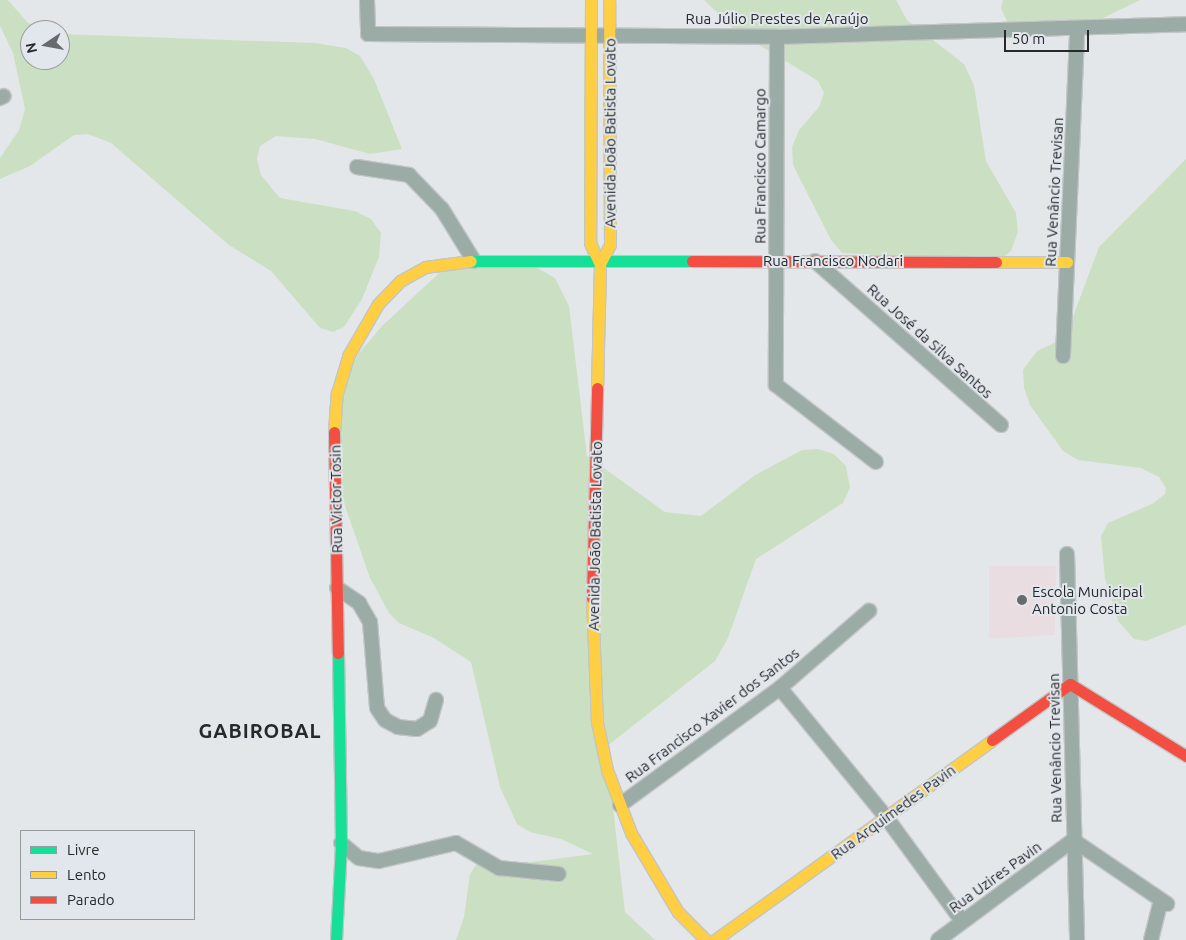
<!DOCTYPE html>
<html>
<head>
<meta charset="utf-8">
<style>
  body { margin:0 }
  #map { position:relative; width:1186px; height:940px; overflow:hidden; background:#e4e7e9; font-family:Ubuntu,sans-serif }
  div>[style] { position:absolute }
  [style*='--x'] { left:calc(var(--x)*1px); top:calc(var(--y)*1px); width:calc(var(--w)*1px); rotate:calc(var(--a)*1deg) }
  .education>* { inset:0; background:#eadde1 }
  .green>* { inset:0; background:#cbe0c3 }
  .roads { filter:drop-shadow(1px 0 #c3c5c6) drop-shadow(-1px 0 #c3c5c6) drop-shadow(0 1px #c3c5c6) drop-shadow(0 -1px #c3c5c6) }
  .street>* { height:14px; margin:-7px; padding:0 7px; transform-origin:7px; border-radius:7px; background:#9baba6 }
  .fast>* { height:11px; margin:-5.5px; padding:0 5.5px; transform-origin:5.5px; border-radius:5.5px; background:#16e098 }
  .slow>* { height:11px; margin:-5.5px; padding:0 5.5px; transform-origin:5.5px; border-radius:5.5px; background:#ffcf43 }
  .jam>* { height:11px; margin:-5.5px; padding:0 5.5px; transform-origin:5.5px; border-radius:5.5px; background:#f24e42 }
  .dots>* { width:14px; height:14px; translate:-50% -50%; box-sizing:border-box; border:2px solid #e1e7ec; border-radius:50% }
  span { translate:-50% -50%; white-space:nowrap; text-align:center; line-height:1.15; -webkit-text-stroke:4px #e1e7ec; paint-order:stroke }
  .street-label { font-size:15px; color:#26282a }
  .poi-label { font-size:15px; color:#26282a }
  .left { translate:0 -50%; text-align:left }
  .district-label { font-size:20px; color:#26282a; font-weight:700; letter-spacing:1px }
  .legend { position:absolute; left:20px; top:830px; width:175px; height:90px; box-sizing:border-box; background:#e1e7ec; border:1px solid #969b9e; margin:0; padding:6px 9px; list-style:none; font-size:15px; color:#26282a }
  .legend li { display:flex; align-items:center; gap:10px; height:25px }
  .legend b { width:25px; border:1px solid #969b9e }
  .north { position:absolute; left:20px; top:20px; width:50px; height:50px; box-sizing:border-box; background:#e1e7ec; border:1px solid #969b9e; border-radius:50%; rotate:258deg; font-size:14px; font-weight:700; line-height:20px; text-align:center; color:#26282a }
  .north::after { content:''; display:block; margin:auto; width:18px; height:22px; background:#686b6d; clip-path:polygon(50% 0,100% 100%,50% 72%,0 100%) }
  .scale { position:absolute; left:1004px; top:30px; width:85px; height:22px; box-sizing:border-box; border:2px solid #26282a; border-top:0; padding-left:6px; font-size:15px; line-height:18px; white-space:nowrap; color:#26282a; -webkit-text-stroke:4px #e1e7ec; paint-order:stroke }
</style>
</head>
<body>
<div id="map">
  <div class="education">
    <div style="clip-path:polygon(989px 566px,1056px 566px,1055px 635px,989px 639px)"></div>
  </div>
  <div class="green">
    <div style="clip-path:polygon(0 0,8px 0,28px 23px,44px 30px,30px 30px,30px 60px,60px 60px,60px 34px,315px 43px,346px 48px,360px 56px,374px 79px,402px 149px,370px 154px,315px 139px,276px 136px,260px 146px,257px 159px,261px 175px,280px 198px,355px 211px,371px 219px,381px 233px,379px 257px,362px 299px,344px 327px,333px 332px,320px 328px,271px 271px,229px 245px,111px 143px,88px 134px,74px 135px,30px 166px,0 179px,0 158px,19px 130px,25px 109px,13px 53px,0 26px)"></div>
    <div style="clip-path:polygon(704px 0,896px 0,907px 20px,964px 64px,974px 85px,986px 161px,1016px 213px,1018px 232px,1011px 251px,996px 263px,842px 253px,831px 240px,793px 165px,792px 147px,799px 130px,819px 107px,824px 93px,818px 81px,736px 31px)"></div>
    <div style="clip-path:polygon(1003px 0,1140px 0,1099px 20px,1022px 31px,1007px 21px,1001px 9px)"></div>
    <div style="clip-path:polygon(1186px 159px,1186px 625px,1146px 641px,1134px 639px,1118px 621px,1105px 579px,1101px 536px,1108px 523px,1152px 504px,1165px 494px,1166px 488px,1159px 477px,1141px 468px,1078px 460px,1063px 451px,1030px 405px,1024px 388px,1023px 370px,1037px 351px,1065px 338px,1099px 247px)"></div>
    <div style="clip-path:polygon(450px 263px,534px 266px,555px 278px,569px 306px,587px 456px,665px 512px,701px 516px,755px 475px,802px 450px,818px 449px,834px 454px,846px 466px,850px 488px,843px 503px,756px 559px,728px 638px,715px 661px,606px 747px,625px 912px,655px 940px,456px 940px,464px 917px,470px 874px,476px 865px,509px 865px,593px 854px,561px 839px,530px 832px,517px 824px,500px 787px,471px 662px,434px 638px,399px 623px,389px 613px,370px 578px,345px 506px,336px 464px,341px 386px,359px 353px,382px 326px)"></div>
  </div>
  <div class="roads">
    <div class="street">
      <div style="--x:367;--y:0;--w:34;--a:88"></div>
      <div style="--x:368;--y:34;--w:409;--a:0.4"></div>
      <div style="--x:777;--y:37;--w:409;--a:-1.8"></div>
      <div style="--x:777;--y:37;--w:348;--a:90.2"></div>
      <div style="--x:776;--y:385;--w:126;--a:37.6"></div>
      <div style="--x:0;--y:98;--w:4;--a:-27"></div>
      <div style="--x:357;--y:167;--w:53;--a:8.7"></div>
      <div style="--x:409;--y:175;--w:47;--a:45.9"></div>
      <div style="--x:442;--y:209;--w:61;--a:58.4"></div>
      <div style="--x:815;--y:261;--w:248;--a:41.4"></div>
      <div style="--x:1063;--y:356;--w:326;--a:-87.5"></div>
      <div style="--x:1067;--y:554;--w:386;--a:88.5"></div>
      <div style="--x:337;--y:588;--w:27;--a:34"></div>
      <div style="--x:359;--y:603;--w:22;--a:60"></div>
      <div style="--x:370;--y:622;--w:86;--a:85.3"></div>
      <div style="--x:377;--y:708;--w:14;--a:56"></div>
      <div style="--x:385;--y:720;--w:15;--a:28"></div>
      <div style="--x:398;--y:727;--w:19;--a:6"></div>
      <div style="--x:417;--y:729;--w:15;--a:-32"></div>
      <div style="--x:430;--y:721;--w:22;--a:-74"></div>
      <div style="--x:780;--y:688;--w:167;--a:50.6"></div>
      <div style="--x:886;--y:817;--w:129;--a:53.8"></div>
      <div style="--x:620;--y:805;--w:198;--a:-36.2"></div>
      <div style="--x:780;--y:688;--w:118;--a:-40.9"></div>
      <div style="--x:341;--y:843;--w:23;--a:40"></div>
      <div style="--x:359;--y:858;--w:20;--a:9"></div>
      <div style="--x:379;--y:861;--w:79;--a:-13.2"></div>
      <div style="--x:456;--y:843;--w:50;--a:30.2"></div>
      <div style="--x:499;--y:868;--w:60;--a:5.7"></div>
      <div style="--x:938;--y:940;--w:168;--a:-36.5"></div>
      <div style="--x:1073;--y:840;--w:114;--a:34.2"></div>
      <div style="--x:1151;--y:940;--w:41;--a:-76"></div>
    </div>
    <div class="fast">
      <div style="--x:471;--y:261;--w:221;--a:0"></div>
      <div style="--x:336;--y:940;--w:97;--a:-87"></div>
      <div style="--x:341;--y:843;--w:190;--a:-90.9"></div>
    </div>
    <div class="slow">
      <div style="--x:591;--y:0;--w:243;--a:90.2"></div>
      <div style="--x:590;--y:243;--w:23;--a:65"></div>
      <div style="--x:996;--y:262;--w:71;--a:0"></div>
      <div style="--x:597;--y:388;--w:124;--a:-88.6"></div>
      <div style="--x:600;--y:264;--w:22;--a:-63"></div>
      <div style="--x:610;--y:244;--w:244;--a:-90.2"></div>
      <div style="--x:334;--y:432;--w:39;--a:-86"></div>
      <div style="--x:337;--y:393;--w:39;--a:-73"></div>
      <div style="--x:348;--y:356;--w:60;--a:-60"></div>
      <div style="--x:378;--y:304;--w:32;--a:-46"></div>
      <div style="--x:400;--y:281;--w:29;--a:-29"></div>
      <div style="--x:425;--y:267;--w:46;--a:-7.4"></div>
      <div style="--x:592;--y:598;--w:124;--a:87.7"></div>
      <div style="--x:597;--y:722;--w:49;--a:78.2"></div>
      <div style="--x:607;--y:770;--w:67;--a:69.1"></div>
      <div style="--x:631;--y:833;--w:92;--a:59.3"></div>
      <div style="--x:678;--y:912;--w:40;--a:45"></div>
      <div style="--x:715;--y:940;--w:342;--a:-35.8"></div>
    </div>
    <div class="jam">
      <div style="--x:692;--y:261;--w:304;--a:0.2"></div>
      <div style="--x:334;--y:432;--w:221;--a:89"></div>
      <div style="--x:592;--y:598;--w:210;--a:-88.6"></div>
      <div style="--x:992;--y:740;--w:96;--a:-35.7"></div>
      <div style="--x:1070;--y:684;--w:137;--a:31.8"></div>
    </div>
  </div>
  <div class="dots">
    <div style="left:1022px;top:600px;background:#686b6d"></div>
  </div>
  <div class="street-label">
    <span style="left:777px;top:19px">Rua Júlio Prestes de Araújo</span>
    <span style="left:610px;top:133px;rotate:-90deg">Avenida João Batista Lovato</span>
    <span style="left:760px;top:166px;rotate:-90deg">Rua Francisco Camargo</span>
    <span style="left:1054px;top:192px;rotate:-87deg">Rua Venâncio Trevisan</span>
    <span style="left:833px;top:261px">Rua Francisco Nodari</span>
    <span style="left:930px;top:341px;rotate:42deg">Rua José da Silva Santos</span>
    <span style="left:336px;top:499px;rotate:-91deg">Rua Victor Tosin</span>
    <span style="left:595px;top:536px;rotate:-89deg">Avenida João Batista Lovato</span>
    <span style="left:712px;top:715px;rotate:-37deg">Rua Francisco Xavier dos Santos</span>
    <span style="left:1055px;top:748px;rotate:-91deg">Rua Venâncio Trevisan</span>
    <span style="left:893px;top:812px;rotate:-36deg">Rua Arquimedes Pavin</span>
    <span style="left:995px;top:877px;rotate:-36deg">Rua Uzires Pavin</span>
  </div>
  <div class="poi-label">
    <span class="left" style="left:1032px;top:600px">Escola Municipal<br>Antonio Costa</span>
  </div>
  <div class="district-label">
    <span style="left:260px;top:730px">GABIROBAL</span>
  </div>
  <ul class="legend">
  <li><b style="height:6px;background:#16e098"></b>Livre</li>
  <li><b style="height:6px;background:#ffcf43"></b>Lento</li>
  <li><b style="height:6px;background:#f24e42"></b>Parado</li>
  </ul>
  <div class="north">N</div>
  <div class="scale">50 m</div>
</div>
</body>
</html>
